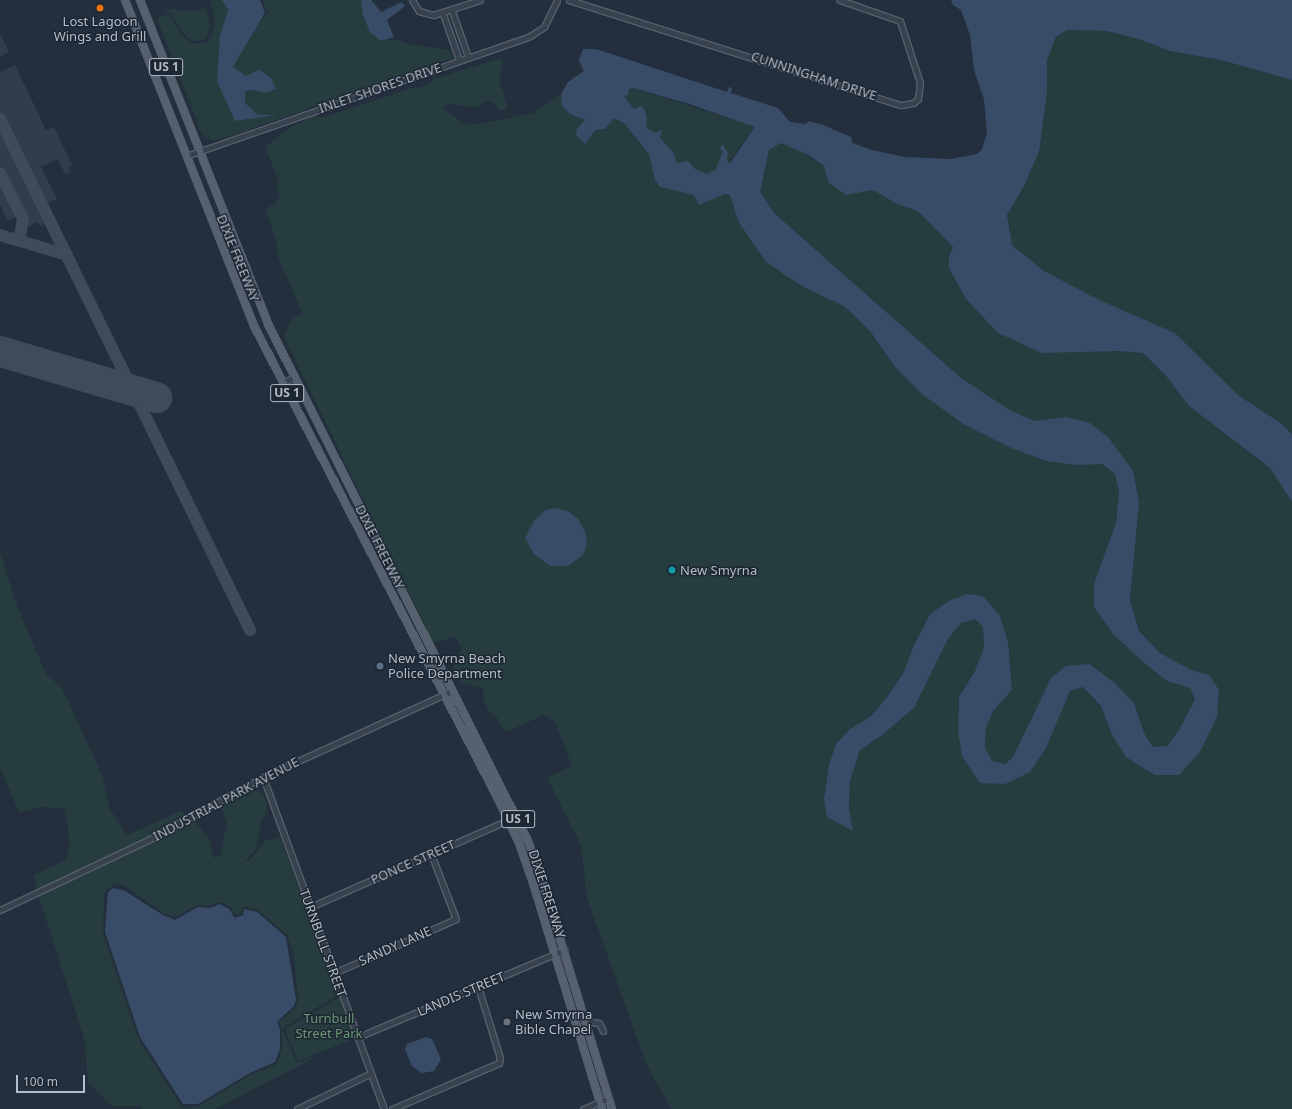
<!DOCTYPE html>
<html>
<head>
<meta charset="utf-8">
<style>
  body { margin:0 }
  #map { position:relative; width:1292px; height:1109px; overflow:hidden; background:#242f3e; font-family:"Noto Sans",sans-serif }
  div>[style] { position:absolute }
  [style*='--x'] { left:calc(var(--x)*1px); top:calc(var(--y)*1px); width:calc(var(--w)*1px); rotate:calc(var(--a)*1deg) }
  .airport>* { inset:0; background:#323c4b }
  .green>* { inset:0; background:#263c3f }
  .water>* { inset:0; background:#394c67 }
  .taxiway>* { height:12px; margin:-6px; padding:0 6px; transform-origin:6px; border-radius:6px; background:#3f4a5a }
  .runway>* { height:31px; margin:-15.5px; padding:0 15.5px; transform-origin:15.5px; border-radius:15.5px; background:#3f4a5a }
  .roads { filter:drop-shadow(1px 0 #565f6c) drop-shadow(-1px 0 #565f6c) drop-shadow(0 1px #565f6c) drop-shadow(0 -1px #565f6c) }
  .minor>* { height:5px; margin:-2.5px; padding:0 2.5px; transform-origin:2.5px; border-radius:2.5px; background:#38414e }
  .major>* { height:6px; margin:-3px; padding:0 3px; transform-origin:3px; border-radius:3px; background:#56606e }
  .dots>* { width:11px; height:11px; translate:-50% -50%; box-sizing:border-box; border:2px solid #1d2633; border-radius:50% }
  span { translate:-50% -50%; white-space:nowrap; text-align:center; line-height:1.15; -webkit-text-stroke:3px #1d2633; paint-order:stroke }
  .shield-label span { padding:1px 3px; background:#1d2633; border:1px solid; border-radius:3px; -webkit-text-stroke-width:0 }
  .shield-label { font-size:12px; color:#b4bcc9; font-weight:700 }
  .poi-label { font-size:13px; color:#b4bcc9 }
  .left { translate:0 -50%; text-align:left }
  .street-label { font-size:13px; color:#b4bcc9 }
  .park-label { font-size:13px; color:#6b9a76 }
  .scale { position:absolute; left:16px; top:1075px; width:69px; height:18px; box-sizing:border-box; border:2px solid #b4bcc9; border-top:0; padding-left:5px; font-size:12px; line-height:14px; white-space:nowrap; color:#b4bcc9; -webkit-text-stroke:3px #1d2633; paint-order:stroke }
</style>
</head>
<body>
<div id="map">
  <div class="airport">
    <div style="clip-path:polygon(0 34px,9px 52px,0 57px)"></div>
    <div style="clip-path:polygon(15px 65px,46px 130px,54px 127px,72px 165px,68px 167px,70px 172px,65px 174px,58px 159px,41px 167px,57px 199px,48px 203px,55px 219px,40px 226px,38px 222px,27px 227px,18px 216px,8px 221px,0 205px,0 72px)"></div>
  </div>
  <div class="green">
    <div style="clip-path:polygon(210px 0,222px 0,228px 10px,220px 35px,236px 121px,273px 115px,258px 115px,245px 103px,245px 91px,255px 90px,264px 93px,233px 67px,258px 25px,267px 14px,263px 0,361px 0,362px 8px,386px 41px,398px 39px,407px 44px,449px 50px,453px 58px,228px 137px,213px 140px,203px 136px,157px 19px,169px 14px,182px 36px,192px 43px,206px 43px,212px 35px,215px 18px)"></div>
    <div style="clip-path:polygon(206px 8px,210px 27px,205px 40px,193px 41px,184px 35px,170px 12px,161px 14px,171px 9px,192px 11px)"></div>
    <div style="clip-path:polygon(1067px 30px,1106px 31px,1139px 39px,1170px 51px,1221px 60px,1292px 80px,1292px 434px,1282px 424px,1238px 395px,1175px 333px,1096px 299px,1044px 271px,1012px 245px,1007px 214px,1024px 186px,1039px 152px,1047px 92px,1047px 60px,1056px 37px)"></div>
    <div style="clip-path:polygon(501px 58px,503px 64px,499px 79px,508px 108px,500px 111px,492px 101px,484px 101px,479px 107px,446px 104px,443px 108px,463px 123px,480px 124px,534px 113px,561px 94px,562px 106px,570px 114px,585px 120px,619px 92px,634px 88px,755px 127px,731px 159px,727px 184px,738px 221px,803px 287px,844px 306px,870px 331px,896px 368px,923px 395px,965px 425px,1009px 447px,1102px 464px,1115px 474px,1119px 492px,1116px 523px,1094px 584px,1167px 681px,1190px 688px,1195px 699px,1179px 730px,1167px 746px,1153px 747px,1144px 733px,1134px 703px,1115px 683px,1051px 678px,1013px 757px,1005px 764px,992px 761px,985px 747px,986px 728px,993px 711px,1012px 690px,1008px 642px,1000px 616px,983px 596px,967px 594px,930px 614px,914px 645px,903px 674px,887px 697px,871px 716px,849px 730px,829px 765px,824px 799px,828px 817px,852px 830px,849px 808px,850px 781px,860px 750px,881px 736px,914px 708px,948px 639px,961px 623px,975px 619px,983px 627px,984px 647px,975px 671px,959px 697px,958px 731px,1005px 784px,1058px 714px,1070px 691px,1083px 687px,1101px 706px,1111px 733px,1179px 775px,1209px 675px,1191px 670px,1160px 653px,1139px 631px,1130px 600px,1139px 503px,1133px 471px,1066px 417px,1035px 421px,1010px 410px,961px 378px,774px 213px,760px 192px,769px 150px,781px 143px,793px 146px,824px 166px,828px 182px,864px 191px,873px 190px,897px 204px,918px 211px,953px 247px,949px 256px,1118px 351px,1143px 353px,1166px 376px,1189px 406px,1270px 468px,1292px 502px,1292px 1109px,672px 1109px,647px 1066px,587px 898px,581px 845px,547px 778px,572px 766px,555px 722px,544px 715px,506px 732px,497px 718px,488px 710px,484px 700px,483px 688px,462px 683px,456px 675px,453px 660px,462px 650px,456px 637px,433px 643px,284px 337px,292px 318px,303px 314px,278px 257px,276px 239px,265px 209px,275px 204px,280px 195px,276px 189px,279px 182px,265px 147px,296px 123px,303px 122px,313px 115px,322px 118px,412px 88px,425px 86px,434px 79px)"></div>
    <div style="clip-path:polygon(0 551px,17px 606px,46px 674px,62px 688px,102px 775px,110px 809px,127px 835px,181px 811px,187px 816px,147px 838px,37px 889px,34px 875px,66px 860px,70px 845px,65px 809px,43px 807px,19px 812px,0 768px)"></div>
    <div style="clip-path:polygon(evenodd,254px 788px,263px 794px,267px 803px,266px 815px,262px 819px,256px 849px,248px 859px,240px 864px,250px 860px,265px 841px,280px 837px,340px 994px,284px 1027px,283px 1030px,297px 1063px,322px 1054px,215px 1109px,141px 1109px,140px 1106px,111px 1106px,88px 1082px,85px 1041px,38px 894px,149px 843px,192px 819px,209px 838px,214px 858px,222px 855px,221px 851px,227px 824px,221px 806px,254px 788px,116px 884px,125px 886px,163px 913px,175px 917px,198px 905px,208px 906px,220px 902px,231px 907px,236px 915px,241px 914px,243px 907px,258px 910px,287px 935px,294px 954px,298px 1000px,295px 1008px,279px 1022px,282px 1029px,282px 1049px,277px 1064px,250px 1075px,199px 1106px,190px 1108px,181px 1106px,138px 1038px,103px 933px,104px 895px,108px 889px,116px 884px)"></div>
    <div style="clip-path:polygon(340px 997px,356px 1038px,298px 1061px,285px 1029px)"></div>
  </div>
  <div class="water">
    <div style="clip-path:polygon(222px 0,260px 0,265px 13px,233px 67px,246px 76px,259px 70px,271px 78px,276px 89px,264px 93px,255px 90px,245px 91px,245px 103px,258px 115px,276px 115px,235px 121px,217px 81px,220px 35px,228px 10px)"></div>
    <div style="clip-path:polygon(361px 0,371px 0,381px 12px,402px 2px,405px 6px,387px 20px,394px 37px,381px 41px,370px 32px,363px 15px)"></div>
    <div style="clip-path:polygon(evenodd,951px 0,1292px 0,1292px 80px,1221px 60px,1170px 51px,1139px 39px,1106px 31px,1067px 30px,1056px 37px,1047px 60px,1047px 92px,1039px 152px,1024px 186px,1007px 215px,1012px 245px,1044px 271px,1097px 299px,1175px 333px,1238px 395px,1282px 424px,1292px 434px,1292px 502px,1270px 468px,1189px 406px,1166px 376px,1143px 353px,1118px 351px,1042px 353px,998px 333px,966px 299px,949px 268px,949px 256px,953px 247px,918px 211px,897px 204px,873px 190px,846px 195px,828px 182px,824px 166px,810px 156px,781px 143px,769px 150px,760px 192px,774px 213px,961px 378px,1010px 410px,1035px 421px,1066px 417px,1090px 423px,1108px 437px,1133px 471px,1139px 503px,1130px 600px,1139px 631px,1160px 653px,1191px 670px,1209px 675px,1219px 690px,1217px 717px,1200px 752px,1179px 775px,1155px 775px,1126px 757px,1111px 733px,1101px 706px,1083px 687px,1070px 691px,1046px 748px,1030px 772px,1005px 784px,980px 783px,962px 756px,958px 731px,959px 697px,975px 671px,984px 647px,983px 627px,975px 619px,961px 623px,948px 639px,914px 708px,881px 736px,860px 750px,850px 781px,849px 808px,853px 831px,827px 817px,824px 799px,829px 765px,836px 744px,849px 730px,871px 716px,887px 697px,903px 674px,914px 645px,930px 614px,949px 601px,967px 594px,983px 596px,1000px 616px,1008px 642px,1012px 690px,993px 711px,986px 728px,985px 747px,992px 761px,1005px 764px,1013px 757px,1051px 678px,1066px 666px,1089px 664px,1115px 683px,1134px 703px,1144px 733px,1153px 747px,1167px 746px,1179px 730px,1195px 699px,1190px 688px,1167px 681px,1142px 661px,1113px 634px,1094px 607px,1094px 584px,1116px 523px,1119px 492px,1115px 474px,1102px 464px,1077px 465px,1046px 461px,1009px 447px,965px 425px,923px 395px,896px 368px,870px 331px,844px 306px,803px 287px,766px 262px,738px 221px,730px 195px,725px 194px,699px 205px,694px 195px,660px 187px,655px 180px,649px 154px,624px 123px,614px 118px,605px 129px,595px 130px,585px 144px,576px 135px,577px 129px,585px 120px,570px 114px,562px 106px,561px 94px,568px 82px,584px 71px,579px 61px,583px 49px,596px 49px,727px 92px,729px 87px,732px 88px,731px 93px,778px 108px,790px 122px,806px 124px,808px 121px,823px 125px,851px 137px,852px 143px,872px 150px,904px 157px,951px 159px,977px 154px,982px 149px,987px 133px,984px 99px,974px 70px,970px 35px,961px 10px,953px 5px,951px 0,634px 88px,689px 104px,755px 127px,730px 163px,727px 161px,728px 153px,722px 144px,720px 150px,723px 151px,716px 169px,707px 174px,695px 169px,688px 161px,677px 163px,673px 152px,660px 138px,662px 130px,655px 133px,646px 128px,647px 118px,644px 109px,641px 106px,634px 109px,624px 96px,628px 95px,629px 89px,634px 88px)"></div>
    <div style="clip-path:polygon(555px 508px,568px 511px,579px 520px,585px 531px,587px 544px,583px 555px,568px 566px,550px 566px,534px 554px,525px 538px,534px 521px,546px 510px)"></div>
    <div style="clip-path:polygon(113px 888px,125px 891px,163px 915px,175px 920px,198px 907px,209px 908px,220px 904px,229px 909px,235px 918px,243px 915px,244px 909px,257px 912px,286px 937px,296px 1000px,294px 1006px,277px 1022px,280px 1029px,280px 1049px,275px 1062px,250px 1073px,198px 1104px,183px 1104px,140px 1037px,105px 932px,108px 892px)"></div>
    <div style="clip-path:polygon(426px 1037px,432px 1039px,441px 1059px,434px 1071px,422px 1073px,412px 1066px,405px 1049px,407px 1044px)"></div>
  </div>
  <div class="taxiway">
    <div style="--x:0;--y:119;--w:569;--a:63.93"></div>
    <div style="--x:0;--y:173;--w:51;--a:63.4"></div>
    <div style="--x:23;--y:219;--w:22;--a:100"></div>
    <div style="--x:0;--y:235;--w:70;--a:16.6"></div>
  </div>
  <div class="runway">
    <div style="--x:0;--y:351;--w:163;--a:16.4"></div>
  </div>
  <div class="roads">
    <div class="minor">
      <div style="--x:412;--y:0;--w:13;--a:58"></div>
      <div style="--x:419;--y:11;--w:15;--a:16"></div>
      <div style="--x:433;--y:15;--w:49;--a:-17.7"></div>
      <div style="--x:569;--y:0;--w:348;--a:17.6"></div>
      <div style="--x:901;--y:105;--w:12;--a:-9"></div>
      <div style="--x:913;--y:103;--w:6;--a:-39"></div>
      <div style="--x:918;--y:99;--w:16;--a:-83"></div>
      <div style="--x:920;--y:83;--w:65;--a:-107.9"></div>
      <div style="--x:900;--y:21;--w:64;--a:-160.7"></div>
      <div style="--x:452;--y:11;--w:49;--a:70.8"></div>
      <div style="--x:443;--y:14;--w:49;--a:70.8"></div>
      <div style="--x:186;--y:156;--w:364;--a:-19.2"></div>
      <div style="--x:530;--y:36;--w:17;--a:-33"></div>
      <div style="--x:544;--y:27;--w:30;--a:-64"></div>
      <div style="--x:282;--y:383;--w:14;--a:-25"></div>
      <div style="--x:263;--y:777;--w:353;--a:70"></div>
      <div style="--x:310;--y:907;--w:226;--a:-23.7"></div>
      <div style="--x:0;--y:910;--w:164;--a:-25.3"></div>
      <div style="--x:148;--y:840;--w:131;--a:-28.7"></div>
      <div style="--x:263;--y:777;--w:208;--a:-24.5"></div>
      <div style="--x:334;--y:973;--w:133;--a:-23.9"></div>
      <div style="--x:456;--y:919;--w:70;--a:-111"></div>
      <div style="--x:586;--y:1021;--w:13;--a:9"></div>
      <div style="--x:599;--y:1023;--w:9;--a:63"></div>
      <div style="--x:358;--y:1037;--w:224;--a:-22.9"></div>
      <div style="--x:297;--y:1109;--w:82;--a:-25.9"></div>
      <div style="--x:392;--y:1109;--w:116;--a:-23.3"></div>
      <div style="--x:499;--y:1063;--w:5;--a:-79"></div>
      <div style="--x:500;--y:1058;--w:74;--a:-107.2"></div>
      <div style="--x:583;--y:1109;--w:28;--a:-23"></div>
    </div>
    <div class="major">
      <div style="--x:125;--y:0;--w:351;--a:68.4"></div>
      <div style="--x:254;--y:326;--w:528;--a:62.71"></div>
      <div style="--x:496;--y:795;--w:53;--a:64.4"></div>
      <div style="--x:519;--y:843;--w:42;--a:70.7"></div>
      <div style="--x:533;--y:883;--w:236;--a:73"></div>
      <div style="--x:140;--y:0;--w:348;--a:68.4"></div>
      <div style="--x:268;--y:324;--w:579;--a:63.3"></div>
      <div style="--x:528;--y:841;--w:41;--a:70.3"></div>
      <div style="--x:542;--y:880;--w:239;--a:73"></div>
    </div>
  </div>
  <div class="dots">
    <div style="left:100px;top:8px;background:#e8710a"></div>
    <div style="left:672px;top:570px;background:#0f9aa8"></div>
    <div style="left:380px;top:666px;background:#5c6f8a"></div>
    <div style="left:507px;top:1022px;background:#6b7280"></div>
  </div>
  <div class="shield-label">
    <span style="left:166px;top:67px">US 1</span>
    <span style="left:287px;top:393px">US 1</span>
    <span style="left:518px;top:819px">US 1</span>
  </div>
  <div class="poi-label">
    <span style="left:100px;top:29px">Lost Lagoon<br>Wings and Grill</span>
    <span class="left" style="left:680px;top:570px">New Smyrna</span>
    <span class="left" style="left:388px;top:666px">New Smyrna Beach<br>Police Department</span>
    <span class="left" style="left:515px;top:1022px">New Smyrna<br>Bible Chapel</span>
  </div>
  <div class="street-label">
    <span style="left:814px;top:76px;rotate:18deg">CUNNINGHAM DRIVE</span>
    <span style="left:380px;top:88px;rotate:-19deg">INLET SHORES DRIVE</span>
    <span style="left:238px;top:258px;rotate:68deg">DIXIE FREEWAY</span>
    <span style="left:380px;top:547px;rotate:63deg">DIXIE FREEWAY</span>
    <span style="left:226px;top:799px;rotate:-28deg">INDUSTRIAL PARK AVENUE</span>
    <span style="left:413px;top:862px;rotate:-24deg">PONCE STREET</span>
    <span style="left:547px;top:894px;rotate:72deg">DIXIE FREEWAY</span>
    <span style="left:323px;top:943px;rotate:70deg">TURNBULL STREET</span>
    <span style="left:395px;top:946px;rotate:-24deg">SANDY LANE</span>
    <span style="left:461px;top:994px;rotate:-23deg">LANDIS STREET</span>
  </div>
  <div class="park-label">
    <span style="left:329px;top:1026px">Turnbull<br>Street Park</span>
  </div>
  <div class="scale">100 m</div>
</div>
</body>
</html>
